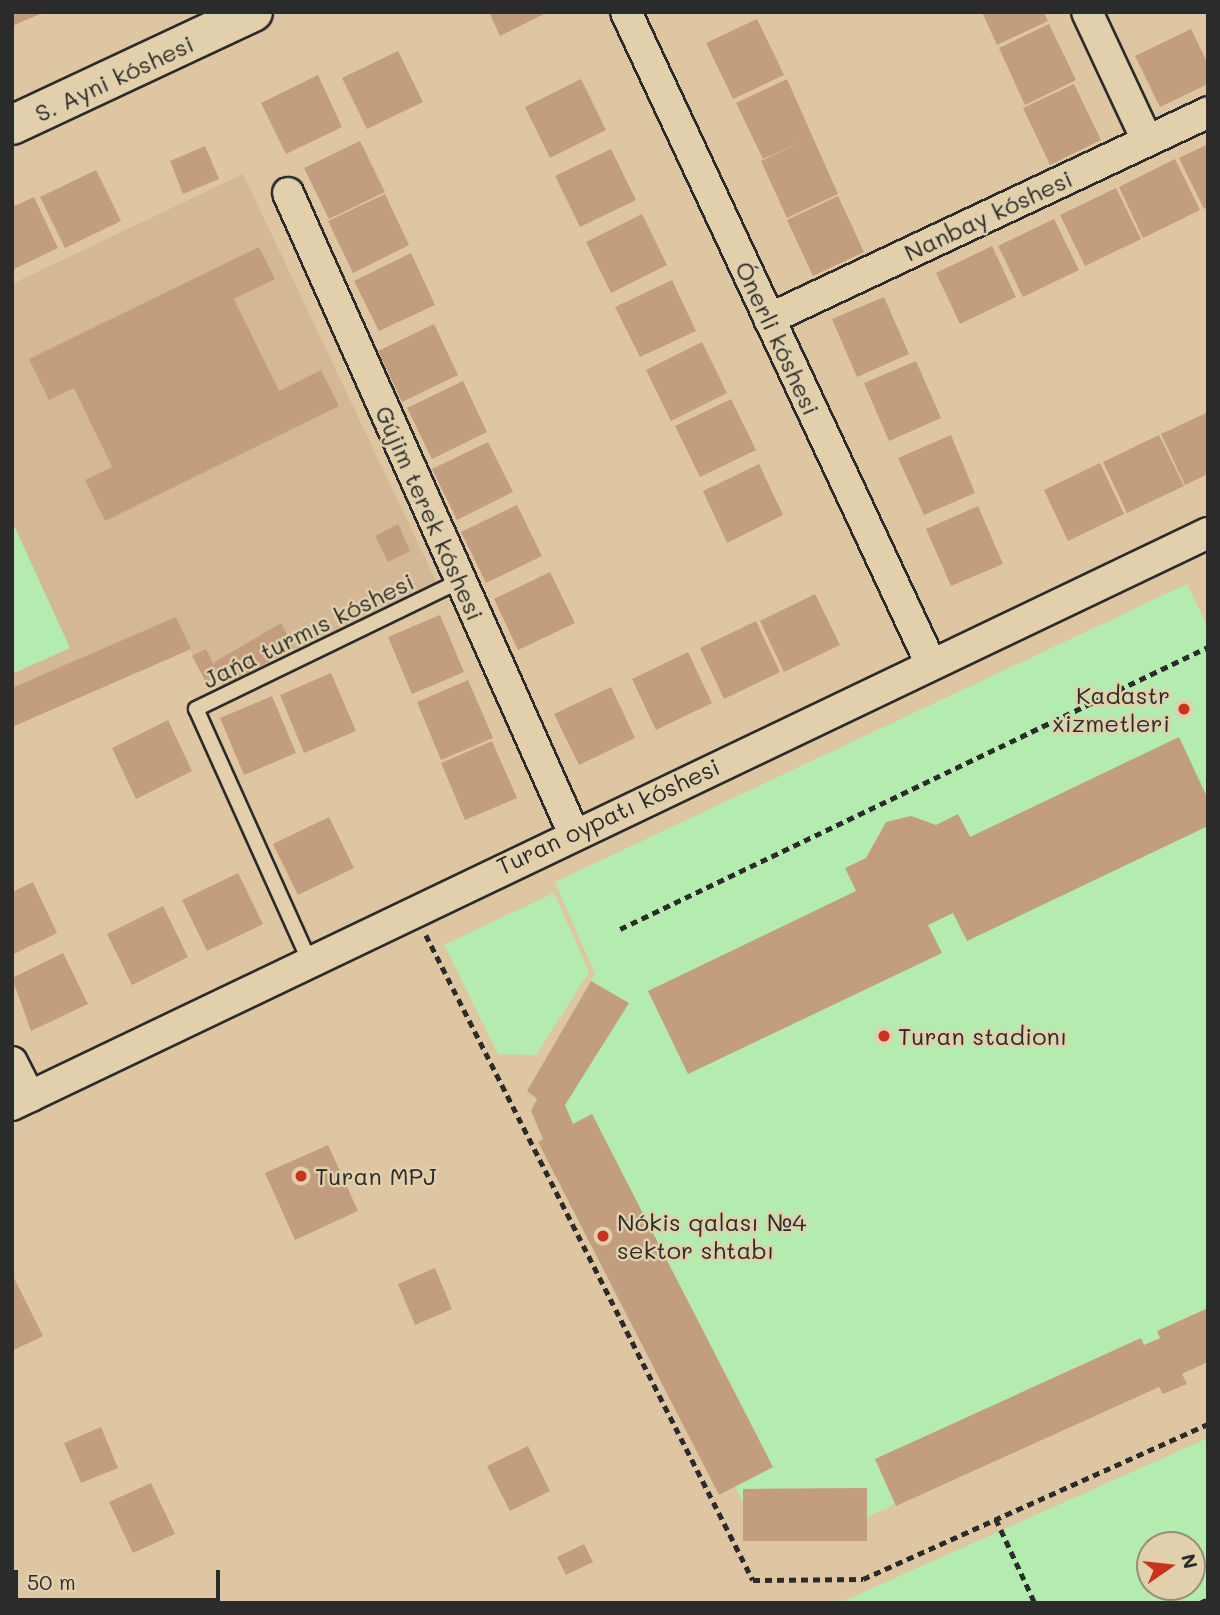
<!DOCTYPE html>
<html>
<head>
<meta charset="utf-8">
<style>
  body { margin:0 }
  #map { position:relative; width:1220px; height:1615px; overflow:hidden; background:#dfc6a2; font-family:Mali,sans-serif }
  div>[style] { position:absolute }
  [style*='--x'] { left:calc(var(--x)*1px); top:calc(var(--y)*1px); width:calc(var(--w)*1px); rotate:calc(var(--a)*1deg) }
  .built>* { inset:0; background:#d4b795 }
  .green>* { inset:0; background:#b4ebae }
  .building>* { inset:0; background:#c39e7e }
  .path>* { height:4.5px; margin-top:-2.25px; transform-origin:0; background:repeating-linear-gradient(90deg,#2b2b2b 0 7px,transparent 0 12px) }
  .roads { filter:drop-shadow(2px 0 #2b2b2b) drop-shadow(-2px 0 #2b2b2b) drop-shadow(0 2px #2b2b2b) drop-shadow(0 -2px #2b2b2b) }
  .lane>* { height:14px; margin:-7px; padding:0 7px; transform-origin:7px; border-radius:7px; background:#e2d0ad }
  .street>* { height:30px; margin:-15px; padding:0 15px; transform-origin:15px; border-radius:15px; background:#e2d0ad }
  .secondary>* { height:38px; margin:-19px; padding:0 19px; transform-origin:19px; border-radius:19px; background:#e2d0ad }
  .dots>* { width:19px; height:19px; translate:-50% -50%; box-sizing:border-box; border:4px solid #e2d0ad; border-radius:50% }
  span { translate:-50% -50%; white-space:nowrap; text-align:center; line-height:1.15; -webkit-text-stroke:5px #e2d0ad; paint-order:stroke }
  .street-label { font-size:24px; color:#2b2b2b }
  .poi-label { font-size:24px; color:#2b2b2b }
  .right { translate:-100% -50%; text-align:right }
  .left { translate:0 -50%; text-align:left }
  .frame { position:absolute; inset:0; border:14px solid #2b2b2b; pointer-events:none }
  .north { position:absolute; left:1136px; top:1531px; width:70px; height:70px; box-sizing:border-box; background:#e2d0ad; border:2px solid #998e79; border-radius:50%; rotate:76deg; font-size:19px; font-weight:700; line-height:28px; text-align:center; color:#2b2b2b }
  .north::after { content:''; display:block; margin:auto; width:24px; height:32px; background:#c8321e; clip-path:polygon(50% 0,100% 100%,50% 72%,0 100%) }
  .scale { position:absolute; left:14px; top:1570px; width:206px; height:32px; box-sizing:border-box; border:4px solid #2b2b2b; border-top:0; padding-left:9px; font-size:21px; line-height:24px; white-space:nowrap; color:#2b2b2b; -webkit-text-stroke:5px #e2d0ad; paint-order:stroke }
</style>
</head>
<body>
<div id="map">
  <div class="built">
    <div style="clip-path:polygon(243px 174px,437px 583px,223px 686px,218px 676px,206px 682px,190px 649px,12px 727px,12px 284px)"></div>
  </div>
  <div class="green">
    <div style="clip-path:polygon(12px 521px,70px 648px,12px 674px)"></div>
    <div style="clip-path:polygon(1187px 584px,1208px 627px,1208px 1362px,867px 1517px,867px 1541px,743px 1541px,743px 1502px,735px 1487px,719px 1495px,538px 1142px,543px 1139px,531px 1111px,537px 1099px,527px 1091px,595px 974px,555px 882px)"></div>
    <div style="clip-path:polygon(554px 893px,589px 972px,536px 1055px,498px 1054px,444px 945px)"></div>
    <div style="clip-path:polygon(evenodd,1208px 1438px,1208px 1603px,839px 1603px,1208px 1438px,1192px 1545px,1192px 1587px,1150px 1587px,1150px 1545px,1192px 1545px)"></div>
  </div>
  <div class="building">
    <div style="clip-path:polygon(12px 12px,45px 12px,12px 26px)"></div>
    <div style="clip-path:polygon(489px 12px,548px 12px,500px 36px)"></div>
    <div style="clip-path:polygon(982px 12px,1044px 12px,1048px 21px,997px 45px)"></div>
    <div style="clip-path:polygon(757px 19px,784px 75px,733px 99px,706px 43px)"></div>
    <div style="clip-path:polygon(1049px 24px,1076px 80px,1025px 105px,999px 48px)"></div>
    <div style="clip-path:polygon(1191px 29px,1208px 64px,1208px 84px,1160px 107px,1135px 56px)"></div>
    <div style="clip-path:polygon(398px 51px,423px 102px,367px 129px,342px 78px)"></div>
    <div style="clip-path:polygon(318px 75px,342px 127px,286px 154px,261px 103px)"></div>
    <div style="clip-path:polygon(581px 79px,606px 130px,550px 158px,525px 107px)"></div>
    <div style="clip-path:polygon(787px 79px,838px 194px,787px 218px,761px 161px,804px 141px,763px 159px,736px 103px)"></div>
    <div style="clip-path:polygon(1074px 84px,1101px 140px,1050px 165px,1023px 108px)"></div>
    <div style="clip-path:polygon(360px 141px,385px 192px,329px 219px,304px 168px)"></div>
    <div style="clip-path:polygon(1208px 144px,1208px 207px,1204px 209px,1179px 158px)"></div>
    <div style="clip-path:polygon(205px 146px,219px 179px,183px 194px,170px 161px)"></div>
    <div style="clip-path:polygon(611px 149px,636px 200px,580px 227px,555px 176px)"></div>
    <div style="clip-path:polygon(1175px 159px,1200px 210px,1143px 238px,1119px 187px)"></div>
    <div style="clip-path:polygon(96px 170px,121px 221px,65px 248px,40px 197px)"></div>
    <div style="clip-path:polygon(1116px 188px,1141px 239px,1085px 266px,1060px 215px)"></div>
    <div style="clip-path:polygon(385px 194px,409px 245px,353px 273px,328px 221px)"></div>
    <div style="clip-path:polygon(838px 196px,864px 252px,813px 276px,787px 220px)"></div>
    <div style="clip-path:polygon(34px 197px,58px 248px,12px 270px,12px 207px)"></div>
    <div style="clip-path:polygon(642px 214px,667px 265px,611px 293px,586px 242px)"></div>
    <div style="clip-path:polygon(1054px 219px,1079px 270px,1023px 297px,998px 246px)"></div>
    <div style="clip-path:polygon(992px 246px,1016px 297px,960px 324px,936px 273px)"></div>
    <div style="clip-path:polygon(259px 247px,275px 279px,234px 299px,279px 391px,321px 370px,339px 406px,105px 521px,85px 480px,112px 467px,74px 388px,49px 400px,29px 359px)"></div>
    <div style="clip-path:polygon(411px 253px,435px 305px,379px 331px,354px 281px)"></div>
    <div style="clip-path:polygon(672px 280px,696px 331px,640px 357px,615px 307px)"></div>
    <div style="clip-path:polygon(884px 297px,909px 354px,857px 377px,832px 319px)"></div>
    <div style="clip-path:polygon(434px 324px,458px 375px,402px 402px,378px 351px)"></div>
    <div style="clip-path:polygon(702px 342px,727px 393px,671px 421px,646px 370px)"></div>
    <div style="clip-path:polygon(916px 361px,941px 418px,889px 441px,864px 383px)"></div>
    <div style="clip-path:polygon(463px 381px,487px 432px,432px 459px,407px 408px)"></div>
    <div style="clip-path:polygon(731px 399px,756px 450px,700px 477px,675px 426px)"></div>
    <div style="clip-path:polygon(1208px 412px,1208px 474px,1185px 485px,1161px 434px)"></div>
    <div style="clip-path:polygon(951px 435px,975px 493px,924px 515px,898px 458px)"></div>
    <div style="clip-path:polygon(1159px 435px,1184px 486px,1127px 513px,1103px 462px)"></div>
    <div style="clip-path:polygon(488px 442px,513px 492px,457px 520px,432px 469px)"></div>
    <div style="clip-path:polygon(1100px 463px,1124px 514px,1068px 541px,1044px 490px)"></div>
    <div style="clip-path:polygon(759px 464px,783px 515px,727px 543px,703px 491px)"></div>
    <div style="clip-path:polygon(517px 505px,542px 556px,486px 583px,461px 532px)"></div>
    <div style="clip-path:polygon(978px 506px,1003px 564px,951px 586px,926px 529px)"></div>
    <div style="clip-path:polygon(398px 524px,410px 551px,388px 562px,375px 536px)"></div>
    <div style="clip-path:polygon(550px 572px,575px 623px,518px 650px,494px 599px)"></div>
    <div style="clip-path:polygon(815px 594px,840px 645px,784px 672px,760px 621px)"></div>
    <div style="clip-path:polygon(440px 615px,464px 672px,412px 694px,388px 637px)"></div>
    <div style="clip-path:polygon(176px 617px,191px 649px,12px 727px,12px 688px)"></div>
    <div style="clip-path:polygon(756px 621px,780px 672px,724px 699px,700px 648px)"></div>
    <div style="clip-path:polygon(281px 623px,294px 648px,223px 686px,218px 676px,206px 682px,192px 656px,206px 649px,213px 663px)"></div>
    <div style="clip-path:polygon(688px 652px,712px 703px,656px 730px,632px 679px)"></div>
    <div style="clip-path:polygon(331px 673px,356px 731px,304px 753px,280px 695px)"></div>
    <div style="clip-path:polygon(468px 680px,493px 738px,441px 760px,417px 702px)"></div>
    <div style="clip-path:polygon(611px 687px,635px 738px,579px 765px,554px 714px)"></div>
    <div style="clip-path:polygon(272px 696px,296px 753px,244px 775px,220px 718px)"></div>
    <div style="clip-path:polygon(168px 720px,192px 771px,136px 799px,112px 748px)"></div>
    <div style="clip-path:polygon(1179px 737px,1208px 799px,1208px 826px,967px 941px,953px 913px,928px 925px,942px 953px,688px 1074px,648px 991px,856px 891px,845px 868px,866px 858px,886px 822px,911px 816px,936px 825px,958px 814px,970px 837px)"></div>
    <div style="clip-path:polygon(492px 741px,517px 798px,465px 820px,441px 763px)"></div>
    <div style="clip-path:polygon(329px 817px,354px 868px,298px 895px,273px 844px)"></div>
    <div style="clip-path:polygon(238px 873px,263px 924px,207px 951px,182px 900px)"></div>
    <div style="clip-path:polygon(33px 882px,57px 933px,12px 955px,12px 892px)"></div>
    <div style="clip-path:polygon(163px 906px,188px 957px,132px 985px,107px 934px)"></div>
    <div style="clip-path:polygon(63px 953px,88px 1004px,31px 1031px,12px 978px)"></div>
    <div style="clip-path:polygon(591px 981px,629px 1003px,565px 1105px,573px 1124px,592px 1114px,773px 1467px,719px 1495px,538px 1142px,543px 1139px,531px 1111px,537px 1099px,527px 1091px)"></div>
    <div style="clip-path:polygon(328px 1145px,358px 1211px,295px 1240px,265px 1173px)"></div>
    <div style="clip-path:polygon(435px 1268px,452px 1309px,415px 1325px,398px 1284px)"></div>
    <div style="clip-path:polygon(12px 1274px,43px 1336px,12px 1351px)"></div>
    <div style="clip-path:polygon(1208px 1308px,1208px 1362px,1182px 1374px,1187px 1384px,1163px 1394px,1159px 1387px,896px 1506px,875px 1459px,1141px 1338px,1144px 1345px,1160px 1338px,1157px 1331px)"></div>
    <div style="clip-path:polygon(101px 1427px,118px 1468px,81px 1483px,64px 1443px)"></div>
    <div style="clip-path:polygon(528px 1446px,550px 1491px,510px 1511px,487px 1466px)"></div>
    <div style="clip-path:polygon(151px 1483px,175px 1534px,133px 1553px,109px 1502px)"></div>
    <div style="clip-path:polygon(867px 1488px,867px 1541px,743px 1541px,743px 1489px)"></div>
    <div style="clip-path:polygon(584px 1544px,593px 1562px,566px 1575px,557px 1557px)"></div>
  </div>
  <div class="path">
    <div style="--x:620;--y:929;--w:652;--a:-25.62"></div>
    <div style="--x:426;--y:935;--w:723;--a:63.12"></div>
    <div style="--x:753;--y:1580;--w:110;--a:-0.5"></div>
    <div style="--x:863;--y:1579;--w:378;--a:-24.2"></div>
    <div style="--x:996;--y:1519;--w:93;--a:65.1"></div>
    <div style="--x:1200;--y:1603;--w:9;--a:-27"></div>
  </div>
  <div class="roads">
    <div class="lane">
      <div style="--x:309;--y:960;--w:275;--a:-114.2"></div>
      <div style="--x:196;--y:709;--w:293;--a:-25.9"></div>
    </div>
    <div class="street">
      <div style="--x:626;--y:12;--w:720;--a:64.93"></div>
      <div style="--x:1087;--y:12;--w:141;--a:64.9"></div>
      <div style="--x:288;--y:193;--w:700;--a:65.96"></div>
      <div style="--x:769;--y:319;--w:485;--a:-25.2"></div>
      <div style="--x:12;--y:1062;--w:39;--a:63"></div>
      <div style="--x:12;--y:1105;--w:1326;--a:-25.56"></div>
    </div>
    <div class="secondary">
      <div style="--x:12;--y:125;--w:266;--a:-25.1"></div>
    </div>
  </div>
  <div class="dots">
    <div style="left:1184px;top:709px;background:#c8321e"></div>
    <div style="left:884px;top:1036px;background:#c8321e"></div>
    <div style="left:301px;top:1176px;background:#c8321e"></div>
    <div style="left:603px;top:1236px;background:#c8321e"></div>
  </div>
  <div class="street-label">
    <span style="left:114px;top:78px;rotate:-25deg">S. Ayni kóshesi</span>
    <span style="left:988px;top:215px;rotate:-25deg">Nanbay kóshesi</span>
    <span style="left:778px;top:338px;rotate:65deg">Ónerli kóshesi</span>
    <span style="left:430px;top:513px;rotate:66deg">Gújim terek kóshesi</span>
    <span style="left:308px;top:630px;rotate:-26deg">Jańa turmıs kóshesi</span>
    <span style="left:608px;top:816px;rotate:-25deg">Turan oypatı kóshesi</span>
  </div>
  <div class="poi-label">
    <span class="right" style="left:1170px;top:709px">Kadastr<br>xizmetleri</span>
    <span class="left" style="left:898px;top:1036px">Turan stadionı</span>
    <span class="left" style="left:315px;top:1176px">Turan MPJ</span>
    <span class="left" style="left:617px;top:1236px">Nókis qalası №4<br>sektor shtabı</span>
  </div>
  <div class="frame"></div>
  <div class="north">N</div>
  <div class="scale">50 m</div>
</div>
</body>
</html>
